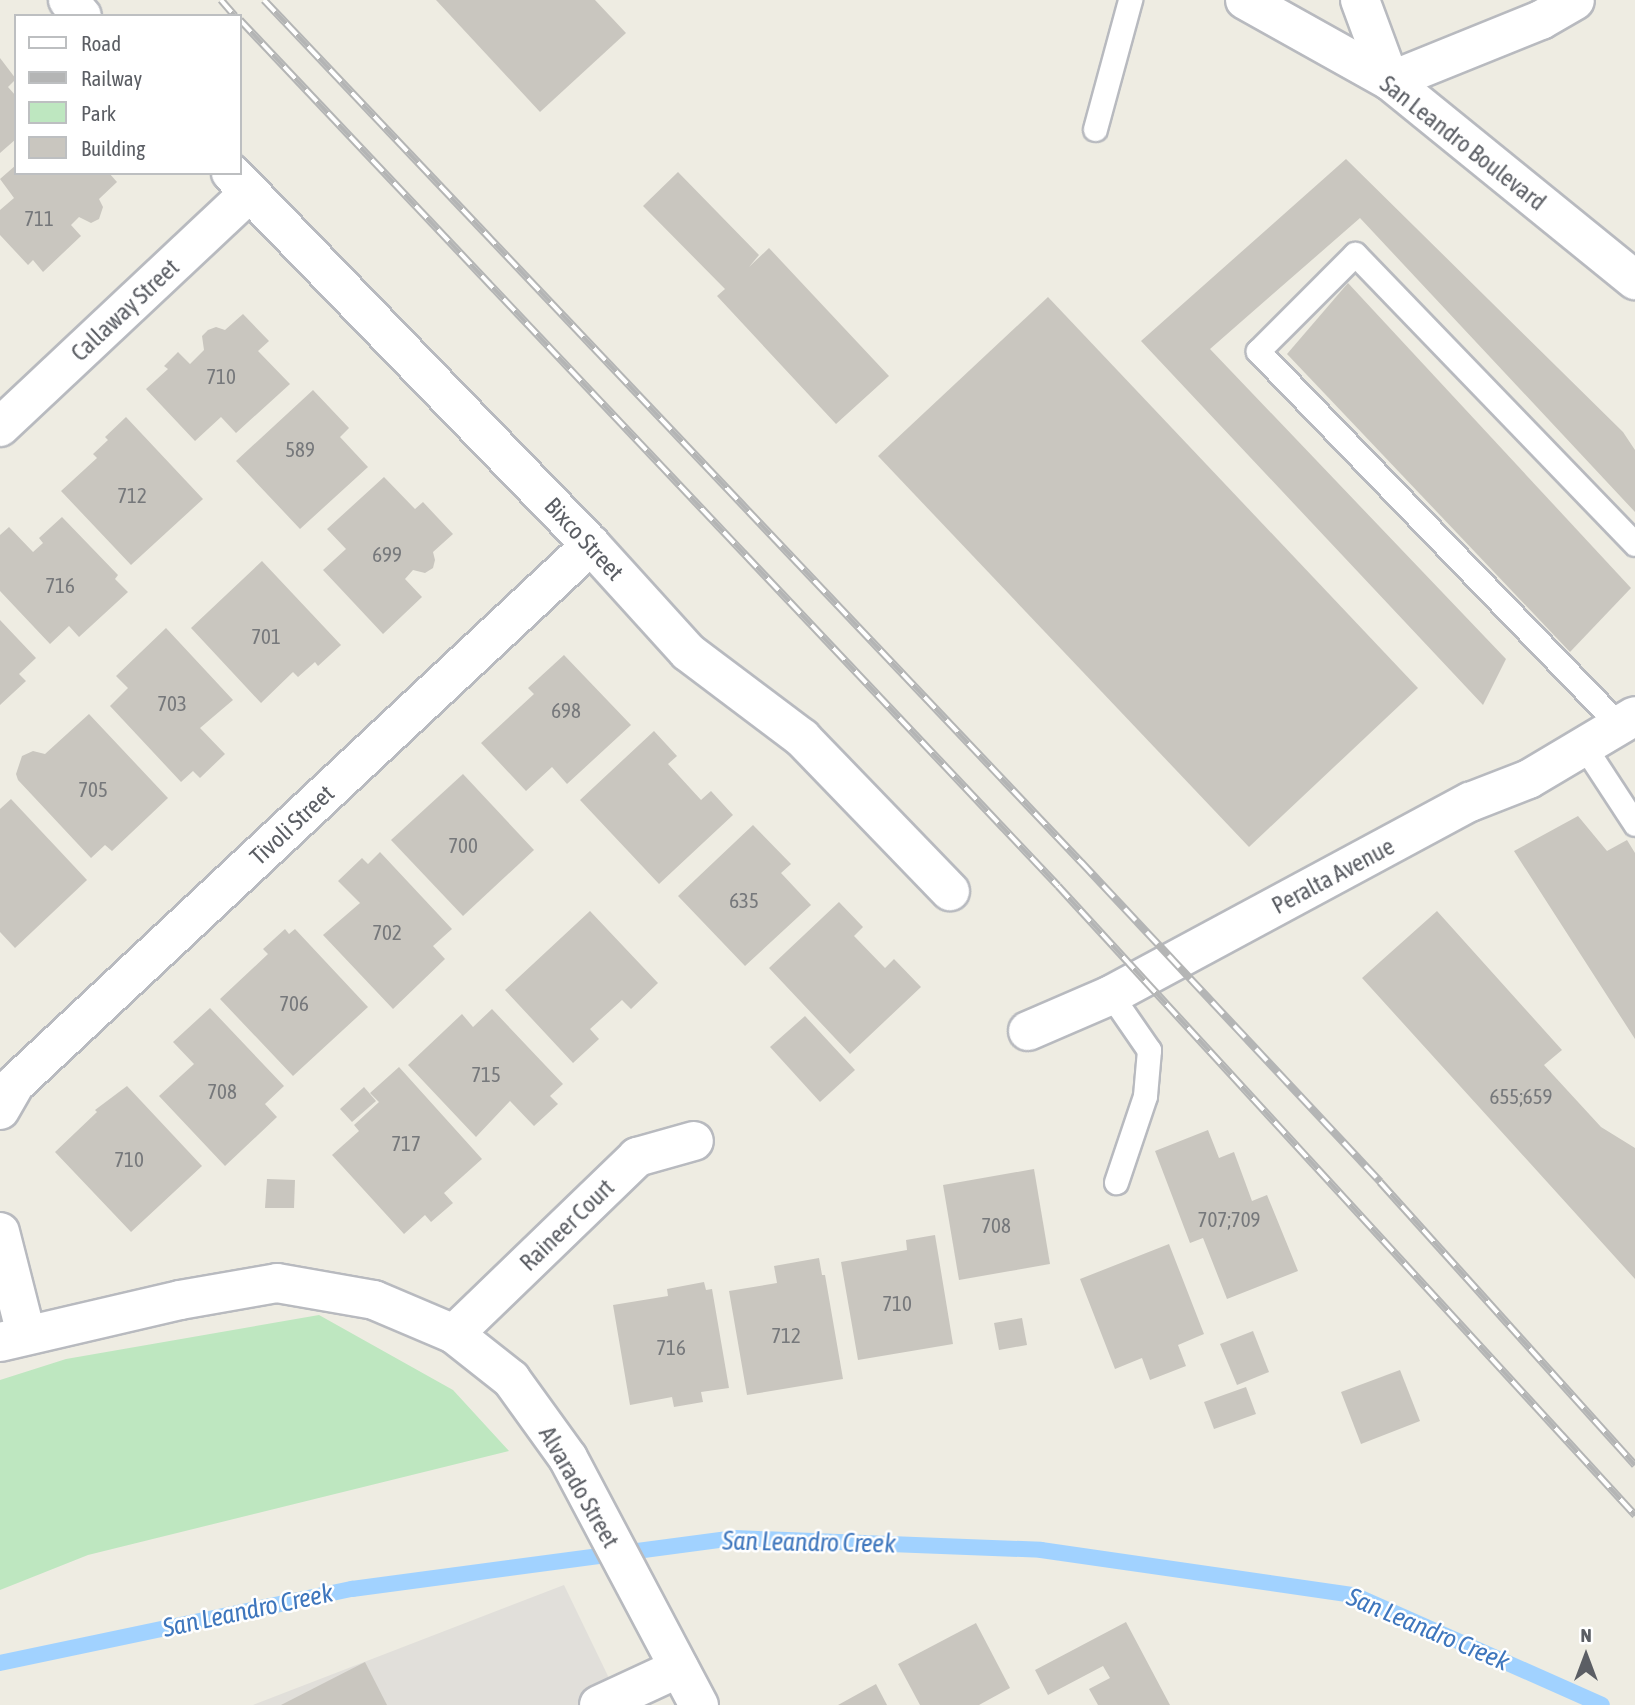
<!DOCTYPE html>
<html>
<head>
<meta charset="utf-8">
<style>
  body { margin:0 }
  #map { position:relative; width:1635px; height:1705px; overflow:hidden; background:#eeece2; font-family:"Asap Condensed",sans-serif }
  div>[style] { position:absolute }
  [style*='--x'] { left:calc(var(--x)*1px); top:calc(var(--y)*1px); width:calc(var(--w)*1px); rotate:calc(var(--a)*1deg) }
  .industrial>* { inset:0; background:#e1dfda }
  .green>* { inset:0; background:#bee7c0 }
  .stream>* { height:16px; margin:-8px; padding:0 8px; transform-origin:8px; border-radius:8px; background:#a1d2ff }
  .building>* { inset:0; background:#c9c6bf }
  .roads { filter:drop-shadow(2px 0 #b8babf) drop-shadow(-2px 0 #b8babf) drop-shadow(0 2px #b8babf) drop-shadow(0 -2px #b8babf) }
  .service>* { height:23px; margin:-11.5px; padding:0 11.5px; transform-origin:11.5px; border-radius:11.5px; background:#fff }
  .minor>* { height:38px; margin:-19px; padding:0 19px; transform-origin:19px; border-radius:19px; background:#fff }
  .tertiary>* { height:38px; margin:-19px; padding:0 19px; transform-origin:19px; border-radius:19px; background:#fff }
  .secondary>* { height:38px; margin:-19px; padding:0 19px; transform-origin:19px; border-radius:19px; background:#fff }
  .rail>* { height:8px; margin-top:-4px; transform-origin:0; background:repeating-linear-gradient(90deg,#fff 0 16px,#b4b5b5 0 32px); box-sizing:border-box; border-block:2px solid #b4b5b5 }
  span { translate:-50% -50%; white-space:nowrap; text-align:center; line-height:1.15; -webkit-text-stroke:5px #fff; paint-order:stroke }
  .number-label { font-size:21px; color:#76787b }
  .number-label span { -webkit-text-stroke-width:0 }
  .street-label { font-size:24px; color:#5b5e64 }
  .water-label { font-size:26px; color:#3e76bd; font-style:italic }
  .legend { position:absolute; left:14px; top:14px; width:228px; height:161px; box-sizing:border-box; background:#fff; border:2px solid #bdbfc1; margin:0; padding:9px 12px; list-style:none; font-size:21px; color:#5b5e64 }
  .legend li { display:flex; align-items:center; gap:14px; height:35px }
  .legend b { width:35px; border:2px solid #bdbfc1 }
  .north { position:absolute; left:1551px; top:1621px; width:70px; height:70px; -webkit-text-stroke:5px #fff; paint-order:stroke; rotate:0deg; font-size:19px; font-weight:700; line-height:28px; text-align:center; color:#5b5e64 }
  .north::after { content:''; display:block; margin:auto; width:24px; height:32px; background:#5b5e64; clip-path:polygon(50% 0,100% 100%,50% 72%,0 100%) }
</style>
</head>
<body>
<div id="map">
  <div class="industrial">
    <div style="clip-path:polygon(564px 1585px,622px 1705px,253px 1705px)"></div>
  </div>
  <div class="green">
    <div style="clip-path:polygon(319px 1315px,453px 1390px,509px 1451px,88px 1555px,0 1590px,0 1380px,66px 1359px)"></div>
  </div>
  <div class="stream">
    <div style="--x:0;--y:1663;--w:360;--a:-11.9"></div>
    <div style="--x:352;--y:1589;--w:385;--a:-7.6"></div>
    <div style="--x:734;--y:1538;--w:307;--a:2.2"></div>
    <div style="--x:1041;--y:1550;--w:316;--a:8.2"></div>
    <div style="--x:1354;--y:1595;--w:271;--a:23.9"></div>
  </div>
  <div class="building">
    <div style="clip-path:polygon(436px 0,595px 0,626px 33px,540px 112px)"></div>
    <div style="clip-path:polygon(0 58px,16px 79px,8px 87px,16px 96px,16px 139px,0 153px)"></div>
    <div style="clip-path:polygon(1346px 159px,1623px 432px,1635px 450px,1635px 512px,1360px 218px,1210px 349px,1506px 659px,1483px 705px,1141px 341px)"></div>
    <div style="clip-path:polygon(16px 165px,16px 173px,109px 173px,117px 182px,99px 199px,103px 207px,99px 219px,91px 223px,79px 217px,71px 225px,81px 236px,43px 272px,33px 260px,28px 265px,0 235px,0 210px,14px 198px,0 179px)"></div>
    <div style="clip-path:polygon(678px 172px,759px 255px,749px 267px,769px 248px,889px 376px,836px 424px,717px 296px,725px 289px,643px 206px)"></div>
    <div style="clip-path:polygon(1348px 283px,1631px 588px,1570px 652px,1287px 354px)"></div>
    <div style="clip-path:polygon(1048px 297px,1418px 688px,1249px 847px,878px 456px)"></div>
    <div style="clip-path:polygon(243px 314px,269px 341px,258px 351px,290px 384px,236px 433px,221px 417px,195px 441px,146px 389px,168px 369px,164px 366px,178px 352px,190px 364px,204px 350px,202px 336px,208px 330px,216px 327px,225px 330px)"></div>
    <div style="clip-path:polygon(313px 390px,349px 428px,340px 437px,368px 467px,300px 529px,236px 461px)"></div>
    <div style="clip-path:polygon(126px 417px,203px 499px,131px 565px,61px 491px,97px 458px,93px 454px,108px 440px,105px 437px)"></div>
    <div style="clip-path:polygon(384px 477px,415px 509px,423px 502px,453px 534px,433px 552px,435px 560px,433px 568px,425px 573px,413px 570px,405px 579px,422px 597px,383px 634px,323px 570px,346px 549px,327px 529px)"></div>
    <div style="clip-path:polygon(62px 517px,118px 575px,115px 579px,128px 592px,79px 637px,69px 626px,50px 644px,0 591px,0 535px,9px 527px,33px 552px,43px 543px,39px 538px)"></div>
    <div style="clip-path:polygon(262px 561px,341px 645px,318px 666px,315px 662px,298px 677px,293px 672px,261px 703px,191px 628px)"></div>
    <div style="clip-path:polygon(0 620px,36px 658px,19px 674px,26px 681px,0 705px)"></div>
    <div style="clip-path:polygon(166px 628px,233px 700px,200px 728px,225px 754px,200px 778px,193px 771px,181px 782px,110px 706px,128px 688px,116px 676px)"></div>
    <div style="clip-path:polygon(564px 655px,631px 725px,567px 784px,552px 767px,526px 791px,481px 743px,534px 694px,528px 688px)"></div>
    <div style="clip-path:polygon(89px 714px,168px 798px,112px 851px,105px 845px,91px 858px,18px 780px,16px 774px,22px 756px,33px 751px,45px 754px)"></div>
    <div style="clip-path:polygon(654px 731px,677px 756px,668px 764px,701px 800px,711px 791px,733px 815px,659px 884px,580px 800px)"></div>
    <div style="clip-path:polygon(463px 774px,534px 850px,463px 916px,391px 840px)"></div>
    <div style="clip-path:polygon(11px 799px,87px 880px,15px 948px,0 932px,0 809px)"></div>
    <div style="clip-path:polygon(1578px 816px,1607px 851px,1627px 840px,1635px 853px,1635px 1039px,1514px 851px)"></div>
    <div style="clip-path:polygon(753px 825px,791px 864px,781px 873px,811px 905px,745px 966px,678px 896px)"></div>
    <div style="clip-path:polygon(380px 852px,452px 929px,433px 946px,445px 959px,393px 1009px,323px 935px,360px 903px,338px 881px,362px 858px,368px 864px)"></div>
    <div style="clip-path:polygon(839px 902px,863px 927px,854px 936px,885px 968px,894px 959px,921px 987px,850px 1054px,769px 968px)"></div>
    <div style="clip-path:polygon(590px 911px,658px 983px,631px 1009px,622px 1000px,590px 1029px,599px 1039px,573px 1063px,505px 990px)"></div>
    <div style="clip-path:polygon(1437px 911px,1562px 1050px,1544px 1065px,1601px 1127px,1635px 1148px,1635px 1279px,1362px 978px)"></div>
    <div style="clip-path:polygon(285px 929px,289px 934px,295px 929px,368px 1007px,293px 1076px,220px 999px,268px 954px,263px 949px)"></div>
    <div style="clip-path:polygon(210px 1008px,284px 1086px,265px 1104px,277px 1117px,225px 1166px,159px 1096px,194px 1064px,173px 1042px)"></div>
    <div style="clip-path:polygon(492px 1009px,563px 1084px,550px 1096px,558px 1104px,534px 1126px,510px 1101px,476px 1137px,408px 1065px,462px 1014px,473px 1027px)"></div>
    <div style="clip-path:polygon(805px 1016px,855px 1070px,820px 1102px,770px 1047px)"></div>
    <div style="clip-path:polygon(399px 1067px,482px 1159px,444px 1193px,453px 1203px,431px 1222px,425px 1215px,404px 1234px,332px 1155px,359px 1131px,354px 1125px,379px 1102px,370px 1093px)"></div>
    <div style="clip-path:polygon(127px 1086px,202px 1166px,131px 1232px,55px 1152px,97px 1112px,95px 1110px)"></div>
    <div style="clip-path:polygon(364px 1087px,376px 1101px,352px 1122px,340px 1109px)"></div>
    <div style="clip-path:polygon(1208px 1130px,1219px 1158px,1234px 1152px,1252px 1201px,1267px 1195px,1298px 1271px,1227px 1299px,1203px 1238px,1190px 1243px,1155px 1151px)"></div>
    <div style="clip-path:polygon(1034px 1169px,1050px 1264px,959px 1280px,943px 1185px)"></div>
    <div style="clip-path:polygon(267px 1179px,295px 1180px,294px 1208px,265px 1208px)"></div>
    <div style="clip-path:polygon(935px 1235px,953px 1344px,858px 1360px,841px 1262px,907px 1250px,906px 1240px)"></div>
    <div style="clip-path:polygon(1169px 1244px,1204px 1334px,1178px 1345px,1186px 1366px,1150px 1380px,1142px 1358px,1115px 1369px,1080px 1279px)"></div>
    <div style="clip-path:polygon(819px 1258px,822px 1275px,825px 1275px,843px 1379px,747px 1395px,729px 1291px,777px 1283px,774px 1266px)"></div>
    <div style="clip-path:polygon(704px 1282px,706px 1290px,712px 1289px,729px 1388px,701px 1392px,703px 1402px,674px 1407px,672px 1397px,630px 1405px,613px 1305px,668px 1296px,667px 1289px)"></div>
    <div style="clip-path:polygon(1022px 1318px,1027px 1345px,999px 1350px,994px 1323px)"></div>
    <div style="clip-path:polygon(1253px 1331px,1269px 1372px,1237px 1385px,1220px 1344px)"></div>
    <div style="clip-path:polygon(1400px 1370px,1420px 1421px,1361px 1444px,1341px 1392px)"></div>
    <div style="clip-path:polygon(1246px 1387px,1256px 1414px,1214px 1429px,1204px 1402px)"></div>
    <div style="clip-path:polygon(1126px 1622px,1170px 1705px,1098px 1705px,1089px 1689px,1110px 1678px,1103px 1666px,1048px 1695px,1035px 1670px)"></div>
    <div style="clip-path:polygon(976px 1623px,1010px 1688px,979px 1705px,920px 1705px,898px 1664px)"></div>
    <div style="clip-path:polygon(365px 1662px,387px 1705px,281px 1705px)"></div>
    <div style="clip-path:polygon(876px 1684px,887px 1705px,838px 1705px)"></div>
  </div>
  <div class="roads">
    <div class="service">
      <div style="--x:1095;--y:129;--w:134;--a:-74.8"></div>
      <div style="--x:1619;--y:725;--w:520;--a:-133.99"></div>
      <div style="--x:1258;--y:351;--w:137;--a:-45"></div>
      <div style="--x:1355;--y:254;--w:403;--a:46"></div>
      <div style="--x:1584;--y:746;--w:93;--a:56.8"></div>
      <div style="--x:1111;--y:995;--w:67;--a:55.4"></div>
      <div style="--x:1149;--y:1050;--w:46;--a:95"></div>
      <div style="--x:1145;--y:1096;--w:91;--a:108.6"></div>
    </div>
    <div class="minor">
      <div style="--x:68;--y:0;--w:21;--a:49"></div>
      <div style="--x:231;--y:173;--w:518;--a:45.94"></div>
      <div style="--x:591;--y:545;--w:144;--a:47.8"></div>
      <div style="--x:688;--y:652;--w:143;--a:37"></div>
      <div style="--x:802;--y:738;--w:213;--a:46"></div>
      <div style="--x:0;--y:427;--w:342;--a:-43.2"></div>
      <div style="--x:1028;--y:1031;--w:90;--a:-23.4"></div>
      <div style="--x:1111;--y:995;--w:408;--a:-28.3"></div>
      <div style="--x:1470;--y:802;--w:63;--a:-21.3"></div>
      <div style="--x:1529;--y:779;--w:123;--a:-30.7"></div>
      <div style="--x:0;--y:1110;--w:30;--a:-60"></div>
      <div style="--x:15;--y:1084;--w:789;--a:-43.1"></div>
      <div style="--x:0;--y:1232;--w:105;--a:75.7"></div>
      <div style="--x:454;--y:1334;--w:255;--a:-44"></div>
      <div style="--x:637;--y:1157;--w:59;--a:-15.7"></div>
      <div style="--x:0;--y:1342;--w:185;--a:-13.1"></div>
      <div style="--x:180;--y:1300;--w:98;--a:-9.9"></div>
      <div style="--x:277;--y:1283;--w:98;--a:9.9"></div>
      <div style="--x:374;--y:1300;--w:87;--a:23"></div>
      <div style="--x:454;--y:1334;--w:73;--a:38.3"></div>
      <div style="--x:511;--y:1379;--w:97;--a:54.2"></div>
      <div style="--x:568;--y:1458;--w:280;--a:62.1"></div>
      <div style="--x:599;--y:1705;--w:88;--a:-24.8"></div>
    </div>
    <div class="tertiary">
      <div style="--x:1360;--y:0;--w:86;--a:69.7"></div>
      <div style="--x:1390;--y:81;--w:163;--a:-22"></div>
      <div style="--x:1541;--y:20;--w:39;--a:-30"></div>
    </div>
    <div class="secondary">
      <div style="--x:1245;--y:0;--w:166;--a:29.2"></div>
      <div style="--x:1390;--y:81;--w:316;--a:39.1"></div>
    </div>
  </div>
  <div class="rail">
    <div style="--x:221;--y:0;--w:21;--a:49"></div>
    <div style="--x:264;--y:0;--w:1188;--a:46.54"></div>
    <div style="--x:1081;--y:862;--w:438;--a:46.9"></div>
    <div style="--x:1380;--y:1182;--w:381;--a:48"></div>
    <div style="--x:240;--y:20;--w:1191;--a:46.63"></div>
    <div style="--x:1058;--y:886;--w:854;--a:47.47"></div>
  </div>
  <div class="number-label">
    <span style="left:39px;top:218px">711</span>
    <span style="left:221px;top:376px">710</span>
    <span style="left:300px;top:449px">589</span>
    <span style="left:132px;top:495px">712</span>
    <span style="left:387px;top:554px">699</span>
    <span style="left:60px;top:585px">716</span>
    <span style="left:266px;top:636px">701</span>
    <span style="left:172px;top:703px">703</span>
    <span style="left:566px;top:710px">698</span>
    <span style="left:93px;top:789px">705</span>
    <span style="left:463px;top:845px">700</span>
    <span style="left:744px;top:900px">635</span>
    <span style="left:387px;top:932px">702</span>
    <span style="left:294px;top:1003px">706</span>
    <span style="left:486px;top:1074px">715</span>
    <span style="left:222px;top:1091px">708</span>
    <span style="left:1521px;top:1096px">655;659</span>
    <span style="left:406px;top:1143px">717</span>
    <span style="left:129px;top:1159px">710</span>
    <span style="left:1229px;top:1219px">707;709</span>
    <span style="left:996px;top:1225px">708</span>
    <span style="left:897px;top:1303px">710</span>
    <span style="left:786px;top:1335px">712</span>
    <span style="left:671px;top:1347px">716</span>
  </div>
  <div class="street-label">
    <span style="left:1463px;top:143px;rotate:38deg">San Leandro Boulevard</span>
    <span style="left:125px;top:310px;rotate:-43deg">Callaway Street</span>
    <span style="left:584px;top:539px;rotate:47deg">Bixco Street</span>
    <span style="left:292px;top:825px;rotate:-43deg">Tivoli Street</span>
    <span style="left:1333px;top:876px;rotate:-28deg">Peralta Avenue</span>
    <span style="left:567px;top:1225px;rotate:-44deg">Raineer Court</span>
    <span style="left:579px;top:1487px;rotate:60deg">Alvarado Street</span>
  </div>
  <div class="water-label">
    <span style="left:809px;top:1543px;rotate:1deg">San Leandro Creek</span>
    <span style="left:248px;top:1611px;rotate:-12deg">San Leandro Creek</span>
    <span style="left:1428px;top:1630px;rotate:23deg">San Leandro Creek</span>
  </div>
  <ul class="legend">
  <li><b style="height:9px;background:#fff"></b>Road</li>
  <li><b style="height:9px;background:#b4b5b5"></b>Railway</li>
  <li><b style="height:19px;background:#bee7c0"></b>Park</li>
  <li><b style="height:19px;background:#c9c6bf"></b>Building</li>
  </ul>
  <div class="north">N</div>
</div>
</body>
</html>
